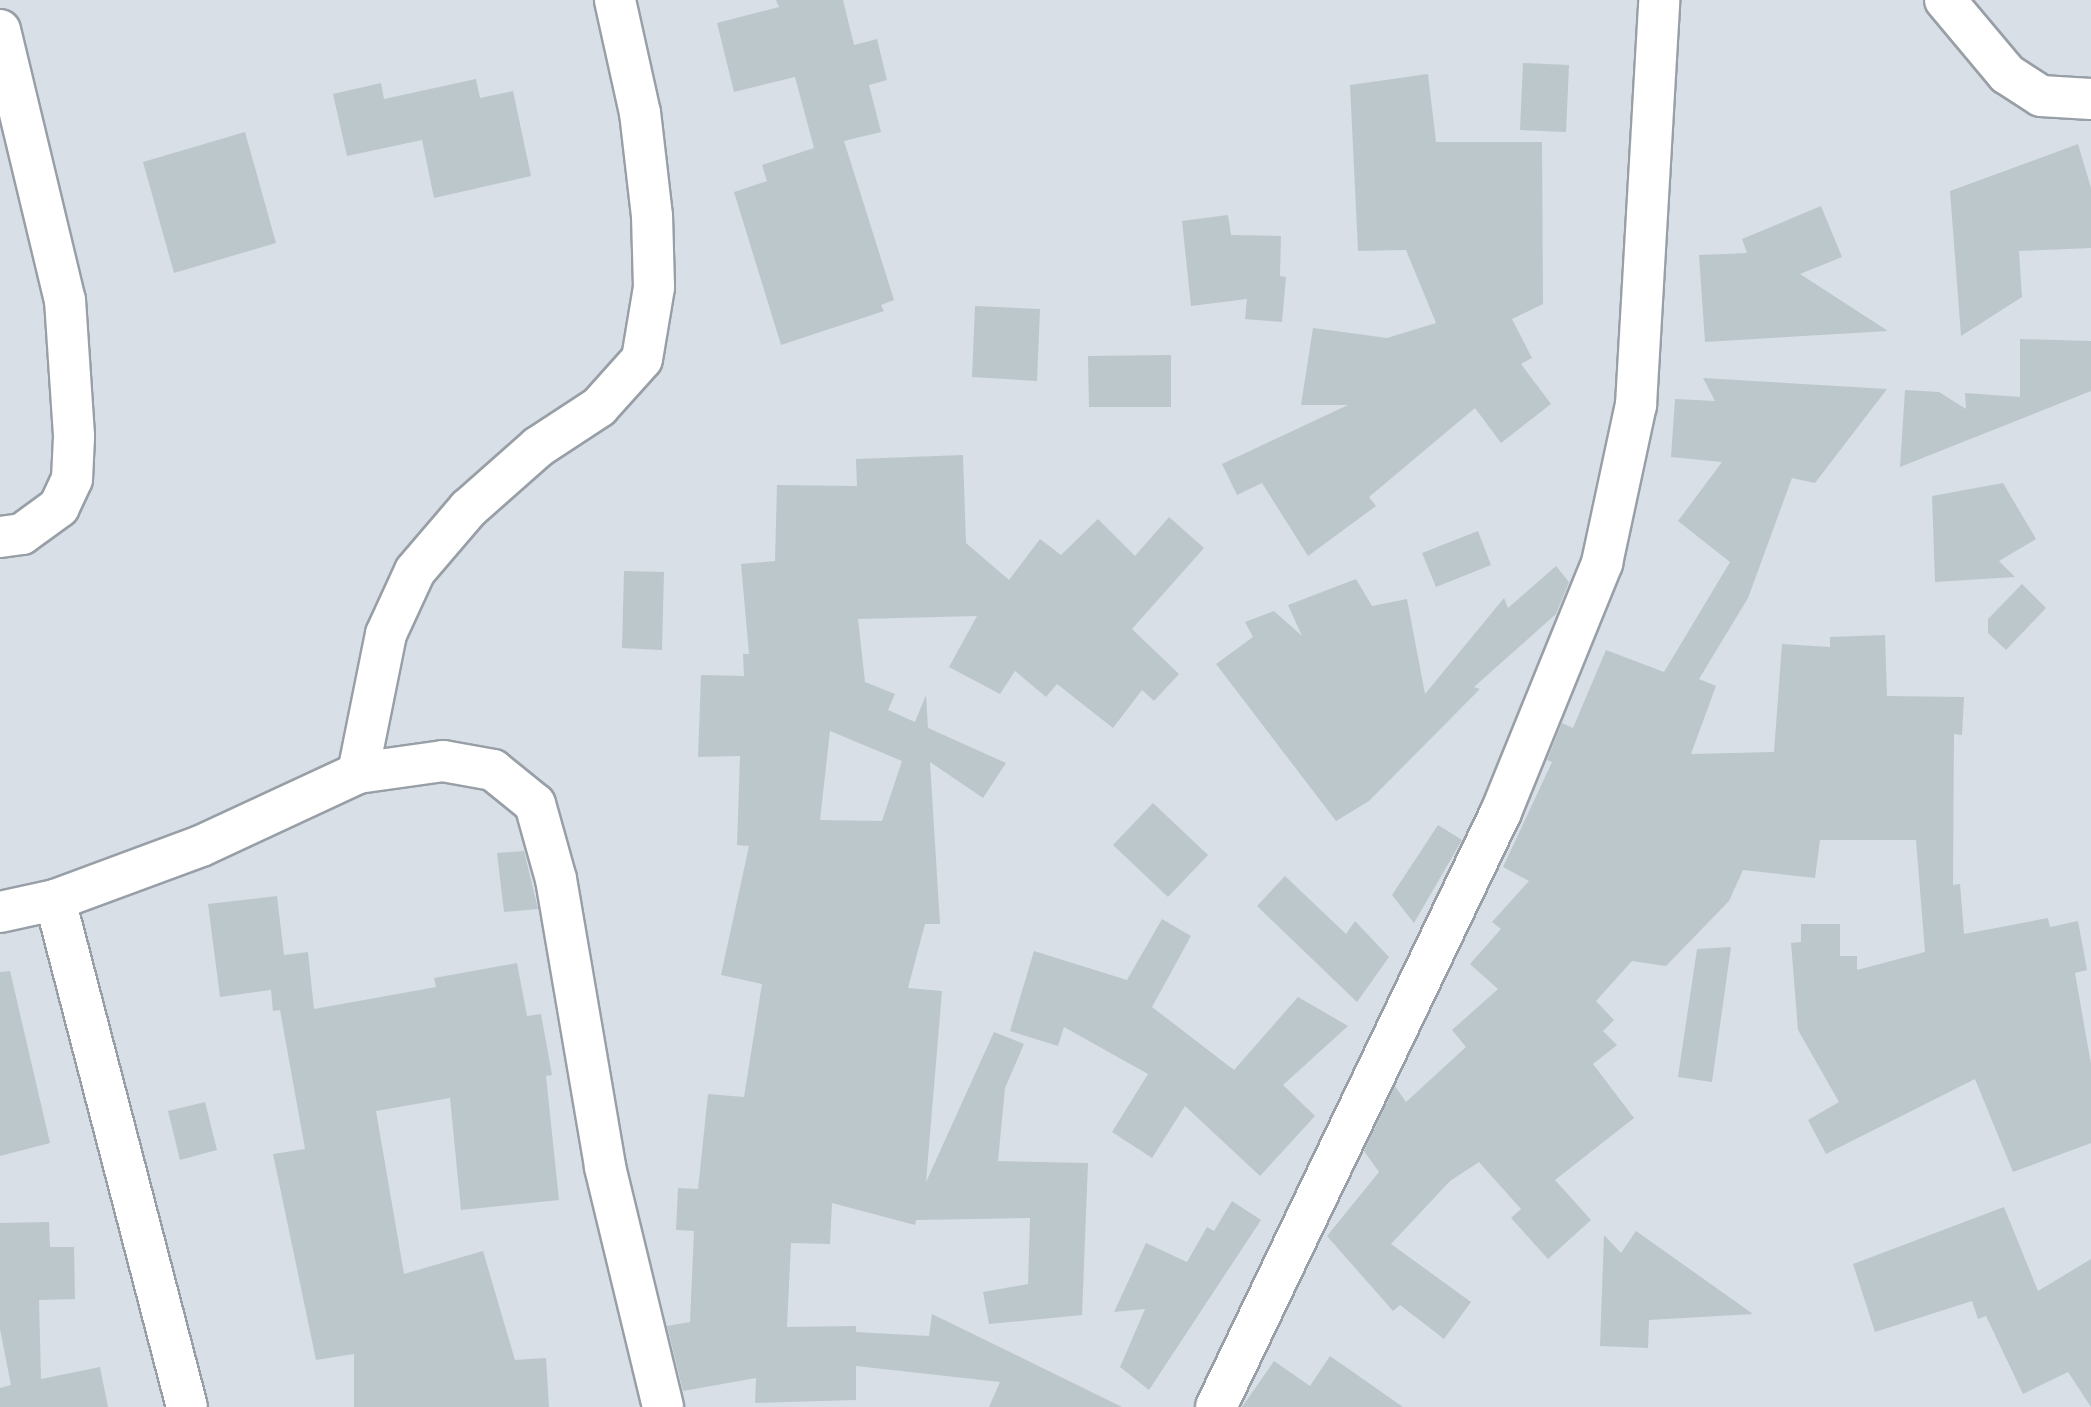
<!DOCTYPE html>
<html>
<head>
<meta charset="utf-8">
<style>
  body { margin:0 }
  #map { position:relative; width:2091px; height:1407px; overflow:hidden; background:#d8dfe7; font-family:"Public Sans",sans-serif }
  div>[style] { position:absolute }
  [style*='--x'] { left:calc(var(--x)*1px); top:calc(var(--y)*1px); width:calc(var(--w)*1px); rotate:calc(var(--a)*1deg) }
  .building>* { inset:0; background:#bcc7cb }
  .roads { filter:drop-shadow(2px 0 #989fa6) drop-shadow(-2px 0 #989fa6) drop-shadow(0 2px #989fa6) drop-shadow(0 -2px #989fa6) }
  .minor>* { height:40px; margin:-20px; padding:0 20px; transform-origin:20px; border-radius:20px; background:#fff }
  span { translate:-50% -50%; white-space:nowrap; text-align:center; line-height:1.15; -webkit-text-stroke:8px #d8dfe7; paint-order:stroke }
</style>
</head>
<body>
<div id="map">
  <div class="building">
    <div style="clip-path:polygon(776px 0,843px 0,854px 45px,877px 39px,887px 80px,869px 85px,881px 132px,844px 141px,894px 300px,881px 305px,884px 311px,781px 345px,734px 192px,767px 181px,762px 165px,814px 148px,795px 77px,734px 92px,717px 23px,779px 7px)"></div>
    <div style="clip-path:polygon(1523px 63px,1569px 65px,1566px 132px,1520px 130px)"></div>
    <div style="clip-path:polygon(1428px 74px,1436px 142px,1542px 142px,1543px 304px,1512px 319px,1532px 358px,1521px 364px,1551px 404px,1501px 443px,1475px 408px,1369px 497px,1376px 506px,1308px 556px,1262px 483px,1237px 495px,1222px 464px,1348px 405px,1301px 405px,1313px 328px,1387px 338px,1436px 323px,1406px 250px,1358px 251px,1350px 85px)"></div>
    <div style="clip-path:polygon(476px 79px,480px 98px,513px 91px,531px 176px,434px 198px,422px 140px,347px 156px,333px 94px,381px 83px,384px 99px)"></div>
    <div style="clip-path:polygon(245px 132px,276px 243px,174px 273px,143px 162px)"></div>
    <div style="clip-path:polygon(2078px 144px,2091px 188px,2091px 248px,2019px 251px,2022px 297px,1961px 336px,1950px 191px)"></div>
    <div style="clip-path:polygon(1821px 206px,1842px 257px,1800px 274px,1888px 331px,1705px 342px,1699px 255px,1747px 253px,1742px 239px)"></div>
    <div style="clip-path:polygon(1228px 215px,1231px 235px,1281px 236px,1280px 276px,1286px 277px,1282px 322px,1245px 319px,1247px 299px,1191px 306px,1182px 221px)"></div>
    <div style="clip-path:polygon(975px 306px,1040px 309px,1037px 381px,972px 377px)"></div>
    <div style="clip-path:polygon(2020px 339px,2091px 341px,2091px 391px,1900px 467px,1905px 390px,1939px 392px,1966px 409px,1965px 393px,2020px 397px)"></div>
    <div style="clip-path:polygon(1171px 355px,1171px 407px,1089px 407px,1088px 356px)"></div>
    <div style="clip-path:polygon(1703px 378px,1887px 389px,1815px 483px,1792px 478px,1748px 598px,1699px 679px,1716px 686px,1691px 754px,1774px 752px,1782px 644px,1830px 647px,1830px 637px,1885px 635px,1887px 696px,1964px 697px,1962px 735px,1954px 734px,1953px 885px,1960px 884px,1964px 934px,2048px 918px,2050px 927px,2078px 921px,2087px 970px,2075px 973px,2091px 1064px,2091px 1143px,2013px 1172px,1975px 1079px,1826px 1154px,1808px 1120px,1839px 1102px,1798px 1030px,1791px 943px,1801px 942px,1801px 924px,1840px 924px,1840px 956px,1857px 956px,1857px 970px,1925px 952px,1916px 840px,1820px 840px,1815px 878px,1743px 870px,1729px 901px,1666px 966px,1632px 961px,1596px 1001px,1614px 1020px,1603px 1031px,1617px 1045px,1593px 1064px,1634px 1118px,1555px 1180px,1591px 1220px,1548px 1259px,1511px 1218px,1521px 1209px,1479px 1162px,1450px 1181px,1391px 1244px,1471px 1302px,1444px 1339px,1400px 1305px,1393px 1311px,1327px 1236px,1379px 1172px,1364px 1151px,1395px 1086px,1406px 1102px,1466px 1047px,1452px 1030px,1498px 989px,1470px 964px,1501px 929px,1492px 922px,1529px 881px,1503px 867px,1552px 762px,1547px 760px,1562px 723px,1573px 728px,1606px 650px,1664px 672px,1730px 562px,1678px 521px,1722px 462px,1671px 457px,1675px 399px,1715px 401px)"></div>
    <div style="clip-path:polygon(evenodd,963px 455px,966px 543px,1009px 580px,1040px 539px,1061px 555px,1098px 519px,1135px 556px,1169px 517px,1204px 548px,1132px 629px,1179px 674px,1154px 701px,1142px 690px,1113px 728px,1057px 684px,1046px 697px,1015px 671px,1000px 694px,949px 667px,977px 616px,858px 619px,865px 682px,895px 694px,888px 710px,915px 722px,926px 695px,928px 728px,1006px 763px,983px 798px,930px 762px,940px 924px,925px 924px,908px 988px,942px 991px,926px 1182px,994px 1032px,1024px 1044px,1005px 1088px,998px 1161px,1088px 1163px,1082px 1315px,989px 1324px,983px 1292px,1028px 1284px,1030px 1218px,916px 1220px,915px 1225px,832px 1203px,830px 1244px,791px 1243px,787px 1327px,856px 1326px,856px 1332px,929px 1336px,932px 1314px,1122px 1407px,989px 1407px,1000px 1382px,856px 1366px,856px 1400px,755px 1403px,756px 1378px,683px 1391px,667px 1326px,690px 1322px,694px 1231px,676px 1230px,678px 1188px,698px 1189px,708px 1094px,744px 1097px,762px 984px,721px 975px,749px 846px,737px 845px,740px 756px,698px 757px,701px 675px,744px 676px,743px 654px,749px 654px,741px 564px,775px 561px,777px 485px,857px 486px,856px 459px,963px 455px,830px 731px,902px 761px,882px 821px,820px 820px,830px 731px)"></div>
    <div style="clip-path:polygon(2003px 483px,2036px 539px,1999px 561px,2015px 577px,1935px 582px,1932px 496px)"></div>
    <div style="clip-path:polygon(1478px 531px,1491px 565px,1436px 587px,1422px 553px)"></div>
    <div style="clip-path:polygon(1556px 566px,1569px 582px,1556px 614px,1474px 687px,1480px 689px,1369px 801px,1336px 821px,1216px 664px,1253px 637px,1245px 622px,1274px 611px,1302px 636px,1288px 605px,1356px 579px,1372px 606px,1407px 599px,1425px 694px,1504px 598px,1508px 608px)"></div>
    <div style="clip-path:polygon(624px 571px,664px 572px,662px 650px,622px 648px)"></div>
    <div style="clip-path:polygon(2022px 584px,2046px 608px,2006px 650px,1988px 633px,1988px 619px)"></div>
    <div style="clip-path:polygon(1153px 803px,1208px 855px,1168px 897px,1113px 845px)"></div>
    <div style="clip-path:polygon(1438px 825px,1462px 840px,1414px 923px,1392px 895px)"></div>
    <div style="clip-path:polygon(524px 851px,538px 909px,504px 912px,497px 853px)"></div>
    <div style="clip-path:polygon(1285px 876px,1346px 934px,1355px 921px,1389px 957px,1357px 1002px,1257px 906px)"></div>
    <div style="clip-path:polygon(277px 896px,284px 955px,308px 952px,314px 1009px,436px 987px,434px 978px,517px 963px,527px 1016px,541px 1014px,552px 1075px,546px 1076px,559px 1200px,461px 1210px,450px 1098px,376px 1111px,404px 1274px,483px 1251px,515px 1360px,546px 1358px,549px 1407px,354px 1407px,354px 1354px,316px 1360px,273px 1154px,305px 1149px,280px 1010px,273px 1011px,271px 990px,220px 997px,208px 904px)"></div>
    <div style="clip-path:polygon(1162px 919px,1191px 936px,1152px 1007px,1234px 1070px,1298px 997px,1348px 1026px,1283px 1085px,1315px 1116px,1260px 1176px,1185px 1106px,1152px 1158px,1112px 1132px,1148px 1074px,1064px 1027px,1058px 1046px,1010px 1031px,1034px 951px,1127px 980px)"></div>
    <div style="clip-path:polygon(1731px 947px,1712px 1082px,1678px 1077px,1697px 949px)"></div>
    <div style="clip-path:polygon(10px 971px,50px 1143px,0 1156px,0 972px)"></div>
    <div style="clip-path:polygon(205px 1102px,217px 1150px,180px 1160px,168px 1111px)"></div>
    <div style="clip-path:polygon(1232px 1201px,1261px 1220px,1149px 1390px,1120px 1367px,1145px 1309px,1114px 1312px,1146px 1243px,1187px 1262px,1207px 1227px,1214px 1231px)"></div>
    <div style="clip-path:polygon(2004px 1207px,2038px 1291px,2091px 1259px,2091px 1407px,2068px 1372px,2023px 1394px,1986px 1316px,1978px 1319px,1972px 1301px,1875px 1332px,1853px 1264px)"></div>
    <div style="clip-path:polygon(49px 1222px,50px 1247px,74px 1247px,75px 1299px,39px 1300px,41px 1379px,100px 1367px,108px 1407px,0 1407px,0 1388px,11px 1385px,0 1329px,0 1223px)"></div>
    <div style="clip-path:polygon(1636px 1231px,1753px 1314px,1649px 1320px,1648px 1348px,1600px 1346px,1604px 1235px,1621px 1253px)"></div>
    <div style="clip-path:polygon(1330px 1356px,1403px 1407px,1242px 1407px,1274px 1361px,1310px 1386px)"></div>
  </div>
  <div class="roads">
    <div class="minor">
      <div style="--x:1945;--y:0;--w:97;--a:50"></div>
      <div style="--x:2007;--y:74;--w:40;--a:32.9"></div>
      <div style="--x:2041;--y:96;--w:50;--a:3.4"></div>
      <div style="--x:0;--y:30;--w:278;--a:76.5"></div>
      <div style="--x:65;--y:300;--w:137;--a:86.2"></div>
      <div style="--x:74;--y:437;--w:42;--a:92.7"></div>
      <div style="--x:72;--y:479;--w:31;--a:115"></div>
      <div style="--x:59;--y:507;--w:46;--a:143.9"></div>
      <div style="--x:22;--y:534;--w:22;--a:172"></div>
      <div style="--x:358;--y:773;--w:142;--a:-78.6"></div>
      <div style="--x:386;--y:634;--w:69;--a:-65.3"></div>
      <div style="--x:415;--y:571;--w:82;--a:-49.5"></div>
      <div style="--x:468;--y:509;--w:94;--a:-41.5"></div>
      <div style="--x:538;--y:447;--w:73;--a:-33.3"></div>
      <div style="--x:599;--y:407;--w:64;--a:-48.1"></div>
      <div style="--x:642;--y:359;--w:73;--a:-80.5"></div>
      <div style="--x:654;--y:287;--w:71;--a:-91.6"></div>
      <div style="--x:652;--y:216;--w:104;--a:-96.6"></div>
      <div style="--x:640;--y:113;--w:116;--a:-102.5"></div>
      <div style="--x:55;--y:900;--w:524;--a:75.41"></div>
      <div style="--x:0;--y:912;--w:56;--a:-12.3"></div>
      <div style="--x:55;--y:900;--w:156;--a:-20.3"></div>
      <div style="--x:201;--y:846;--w:173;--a:-24.9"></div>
      <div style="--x:358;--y:773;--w:86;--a:-8"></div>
      <div style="--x:443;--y:761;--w:51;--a:10.2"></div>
      <div style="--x:493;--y:770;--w:54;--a:39"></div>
      <div style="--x:535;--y:804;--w:78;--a:74.4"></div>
      <div style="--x:556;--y:879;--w:292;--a:80.3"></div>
      <div style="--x:605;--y:1167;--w:247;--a:76.4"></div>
      <div style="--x:1216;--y:1407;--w:660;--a:-64.41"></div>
      <div style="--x:1501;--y:812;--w:269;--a:-67.9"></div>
      <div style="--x:1602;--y:563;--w:162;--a:-77.9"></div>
      <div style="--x:1636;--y:405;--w:406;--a:-86.7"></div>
    </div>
  </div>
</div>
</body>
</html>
